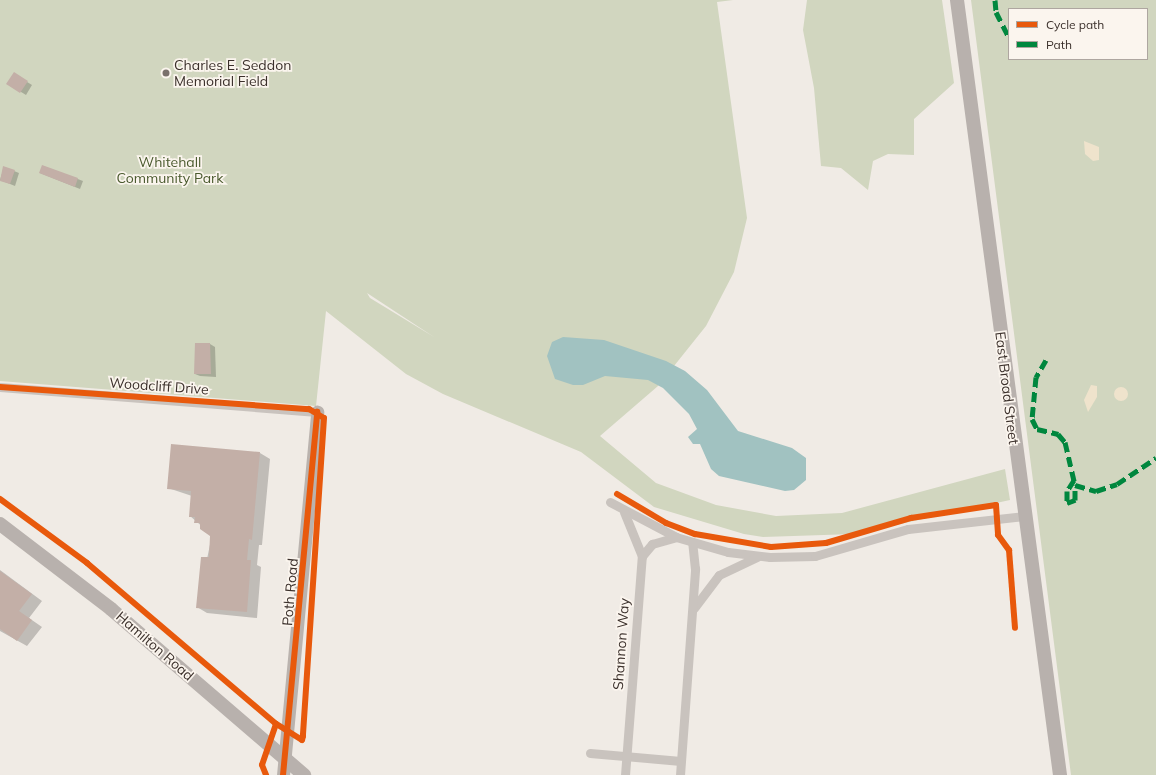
<!DOCTYPE html>
<html>
<head>
<meta charset="utf-8">
<style>
  body { margin:0 }
  #map { position:relative; width:1156px; height:775px; overflow:hidden; background:#f0ebe5; font-family:Mulish,sans-serif }
  div>[style] { position:absolute }
  [style*='--x'] { left:calc(var(--x)*1px); top:calc(var(--y)*1px); width:calc(var(--w)*1px); rotate:calc(var(--a)*1deg) }
  .green>* { inset:0; background:#d1d6bf }
  .sand>* { inset:0; background:#efe3cc }
  .round { border-radius:50% }
  .water>* { inset:0; background:#a1c2c1 }
  .shadow>* { inset:0; background:#0003 }
  .building>* { inset:0; background:#c3afa7 }
  .street>* { height:9px; margin:-4.5px; padding:0 4.5px; transform-origin:4.5px; border-radius:4.5px; background:#c9c3be }
  .secondary>* { height:13px; margin:-6.5px; padding:0 6.5px; transform-origin:6.5px; border-radius:6.5px; background:#bab3ae }
  .primary>* { height:14px; margin:-7px; padding:0 7px; transform-origin:7px; border-radius:7px; background:#b8b1ad }
  .quiet>* { height:5px; margin-top:-2.5px; transform-origin:0; background:repeating-linear-gradient(90deg,#00873e 0 10px,transparent 0 15px) }
  .cycleway>* { height:6px; margin:-3px; padding:0 3px; transform-origin:3px; border-radius:3px; background:#e8590c }
  .dots>* { width:11px; height:11px; translate:-50% -50%; box-sizing:border-box; border:2px solid #fbf5ee; border-radius:50% }
  span { translate:-50% -50%; white-space:nowrap; text-align:center; line-height:1.15; -webkit-text-stroke:3.5px #fbf5ee; paint-order:stroke }
  .poi-label { font-size:14px; color:#3b302b }
  .left { translate:0 -50%; text-align:left }
  .park-label { font-size:14px; color:#4a5a2e }
  .street-label { font-size:14px; color:#3b302b }
  .legend { position:absolute; left:1008px; top:8px; width:140px; height:52px; box-sizing:border-box; background:#fbf5ee; border:1px solid #aea6a0; margin:0; padding:5px 7px; list-style:none; font-size:12px; color:#3b302b }
  .legend li { display:flex; align-items:center; gap:8px; height:20px }
  .legend b { width:20px; border:1px solid #aea6a0 }
</style>
</head>
<body>
<div id="map">
  <div class="green">
    <div style="clip-path:polygon(evenodd,0 0,733px 0,717px 2px,747px 218px,734px 272px,706px 326px,658px 386px,600px 436px,656px 483px,716px 505px,776px 516px,842px 513px,1005px 469px,1010px 500px,854px 534px,763px 537px,744px 534px,654px 507px,581px 452px,443px 394px,406px 374px,326px 311px,316px 406px,0 381px,0 0,367px 293px,434px 337px,370px 298px,367px 293px)"></div>
    <div style="clip-path:polygon(807px 0,942px 0,954px 83px,914px 119px,914px 155px,888px 154px,873px 161px,868px 190px,841px 168px,821px 166px,814px 88px,803px 30px)"></div>
    <div style="clip-path:polygon(evenodd,971px 0,1156px 0,1156px 775px,1071px 775px,971px 0,1009px 9px,1147px 9px,1147px 59px,1009px 59px,1009px 9px)"></div>
  </div>
  <div class="sand">
    <div style="clip-path:polygon(1084px 141px,1099px 147px,1099px 160px,1093px 161px,1085px 154px)"></div>
    <div style="clip-path:polygon(1091px 385px,1097px 386px,1097px 397px,1088px 412px,1084px 400px)"></div>
    <div class="round" style="left:1114px;top:387px;width:14px;height:14px"></div>
  </div>
  <div class="water">
    <div style="clip-path:polygon(563px 337px,604px 340px,666px 361px,685px 371px,707px 390px,738px 431px,792px 448px,806px 458px,806px 480px,794px 490px,785px 491px,719px 476px,711px 469px,700px 444px,693px 444px,688px 437px,697px 429px,689px 414px,663px 388px,648px 380px,605px 376px,583px 385px,573px 385px,555px 379px,547px 356px,552px 342px)"></div>
  </div>
  <div class="shadow">
    <div style="clip-path:polygon(14px 74px,32px 85px,26px 95px,8px 84px)"></div>
    <div style="clip-path:polygon(43px 166px,83px 181px,80px 189px,40px 173px)"></div>
    <div style="clip-path:polygon(4px 167px,19px 173px,15px 186px,0 180px)"></div>
    <div style="clip-path:polygon(210px 344px,215px 347px,216px 377px,200px 376px,195px 374px)"></div>
    <div style="clip-path:polygon(260px 453px,270px 459px,262px 545px,259px 545px,257px 565px,261px 567px,257px 618px,207px 613px,197px 607px,212px 535px,190px 516px,192px 496px,168px 488px)"></div>
    <div style="clip-path:polygon(0 570px,42px 601px,29px 618px,42px 627px,27px 646px,0 631px)"></div>
  </div>
  <div class="building">
    <div style="clip-path:polygon(14px 72px,28px 81px,20px 93px,6px 84px)"></div>
    <div style="clip-path:polygon(42px 165px,78px 178px,75px 187px,39px 173px)"></div>
    <div style="clip-path:polygon(3px 166px,15px 170px,10px 184px,0 181px)"></div>
    <div style="clip-path:polygon(195px 343px,210px 343px,211px 374px,194px 374px)"></div>
    <div style="clip-path:polygon(171px 444px,260px 452px,252px 540px,249px 539px,247px 560px,251px 560px,247px 612px,196px 608px,201px 557px,209px 557px,210px 536px,200px 529px,200px 523px,194px 523px,195px 517px,189px 517px,191px 491px,167px 489px)"></div>
    <div style="clip-path:polygon(0 571px,32px 594px,19px 611px,32px 620px,17px 641px,0 629px)"></div>
  </div>
  <div class="street">
    <div style="--x:0;--y:387;--w:318;--a:4.5"></div>
    <div style="--x:610;--y:502;--w:75;--a:27.9"></div>
    <div style="--x:676;--y:537;--w:54;--a:16.1"></div>
    <div style="--x:728;--y:552;--w:42;--a:6.8"></div>
    <div style="--x:770;--y:557;--w:45;--a:-1.3"></div>
    <div style="--x:815;--y:556;--w:97;--a:-16.2"></div>
    <div style="--x:908;--y:529;--w:117;--a:-6.4"></div>
    <div style="--x:624;--y:512;--w:48;--a:67.8"></div>
    <div style="--x:694;--y:608;--w:41;--a:-52.9"></div>
    <div style="--x:719;--y:575;--w:42;--a:-25.3"></div>
    <div style="--x:590;--y:753;--w:91;--a:5"></div>
    <div style="--x:625;--y:775;--w:220;--a:-85.6"></div>
    <div style="--x:642;--y:556;--w:16;--a:-50"></div>
    <div style="--x:652;--y:544;--w:25;--a:-16"></div>
    <div style="--x:680;--y:775;--w:207;--a:-85.8"></div>
    <div style="--x:695;--y:569;--w:27;--a:-96"></div>
  </div>
  <div class="secondary">
    <div style="--x:283;--y:775;--w:365;--a:-84.6"></div>
  </div>
  <div class="primary">
    <div style="--x:957;--y:0;--w:782;--a:82.43"></div>
    <div style="--x:0;--y:524;--w:140;--a:37.4"></div>
    <div style="--x:111;--y:609;--w:255;--a:40.7"></div>
  </div>
  <div class="quiet">
    <div style="--x:995;--y:0;--w:12;--a:85"></div>
    <div style="--x:996;--y:12;--w:29;--a:63"></div>
    <div style="--x:1046;--y:360;--w:20;--a:120"></div>
    <div style="--x:1036;--y:377;--w:42;--a:95.4"></div>
    <div style="--x:1032;--y:419;--w:11;--a:63"></div>
    <div style="--x:1037;--y:429;--w:22;--a:13"></div>
    <div style="--x:1058;--y:434;--w:11;--a:49"></div>
    <div style="--x:1065;--y:442;--w:44;--a:76.9"></div>
    <div style="--x:1075;--y:485;--w:22;--a:16"></div>
    <div style="--x:1096;--y:491;--w:22;--a:-18"></div>
    <div style="--x:1117;--y:484;--w:47;--a:-33.7"></div>
    <div style="--x:1074;--y:480;--w:13;--a:122"></div>
    <div style="--x:1067;--y:491;--w:12;--a:90"></div>
    <div style="--x:1067;--y:503;--w:9;--a:-21"></div>
    <div style="--x:1075;--y:500;--w:15;--a:-90"></div>
  </div>
  <div class="cycleway">
    <div style="--x:0;--y:387;--w:310;--a:4.1"></div>
    <div style="--x:309;--y:409;--w:17;--a:31"></div>
    <div style="--x:324;--y:418;--w:319;--a:93.8"></div>
    <div style="--x:303;--y:736;--w:4;--a:104"></div>
    <div style="--x:302;--y:740;--w:31;--a:-148"></div>
    <div style="--x:276;--y:724;--w:43;--a:108.9"></div>
    <div style="--x:262;--y:765;--w:11;--a:68"></div>
    <div style="--x:617;--y:494;--w:57;--a:30.6"></div>
    <div style="--x:666;--y:523;--w:31;--a:21"></div>
    <div style="--x:695;--y:534;--w:77;--a:9.7"></div>
    <div style="--x:771;--y:547;--w:55;--a:-4.2"></div>
    <div style="--x:826;--y:543;--w:89;--a:-16.4"></div>
    <div style="--x:911;--y:518;--w:86;--a:-8.7"></div>
    <div style="--x:996;--y:505;--w:30;--a:86"></div>
    <div style="--x:998;--y:535;--w:19;--a:54"></div>
    <div style="--x:1009;--y:550;--w:78;--a:85.6"></div>
    <div style="--x:0;--y:499;--w:108;--a:36.3"></div>
    <div style="--x:87;--y:563;--w:248;--a:40.4"></div>
    <div style="--x:283;--y:775;--w:365;--a:-84.6"></div>
  </div>
  <div class="dots">
    <div style="left:166px;top:73px;background:#7a716c"></div>
  </div>
  <div class="poi-label">
    <span class="left" style="left:174px;top:73px">Charles E. Seddon<br>Memorial Field</span>
  </div>
  <div class="park-label">
    <span style="left:170px;top:170px">Whitehall<br>Community Park</span>
  </div>
  <div class="street-label">
    <span style="left:159px;top:386px;rotate:4deg">Woodcliff Drive</span>
    <span style="left:1007px;top:388px;rotate:83deg">East Broad Street</span>
    <span style="left:290px;top:592px;rotate:-85deg">Poth Road</span>
    <span style="left:621px;top:644px;rotate:-86deg">Shannon Way</span>
    <span style="left:155px;top:646px;rotate:41deg">Hamilton Road</span>
  </div>
  <ul class="legend">
  <li><b style="height:5px;background:#e8590c"></b>Cycle path</li>
  <li><b style="height:5px;background:#00873e"></b>Path</li>
  </ul>
</div>
</body>
</html>
